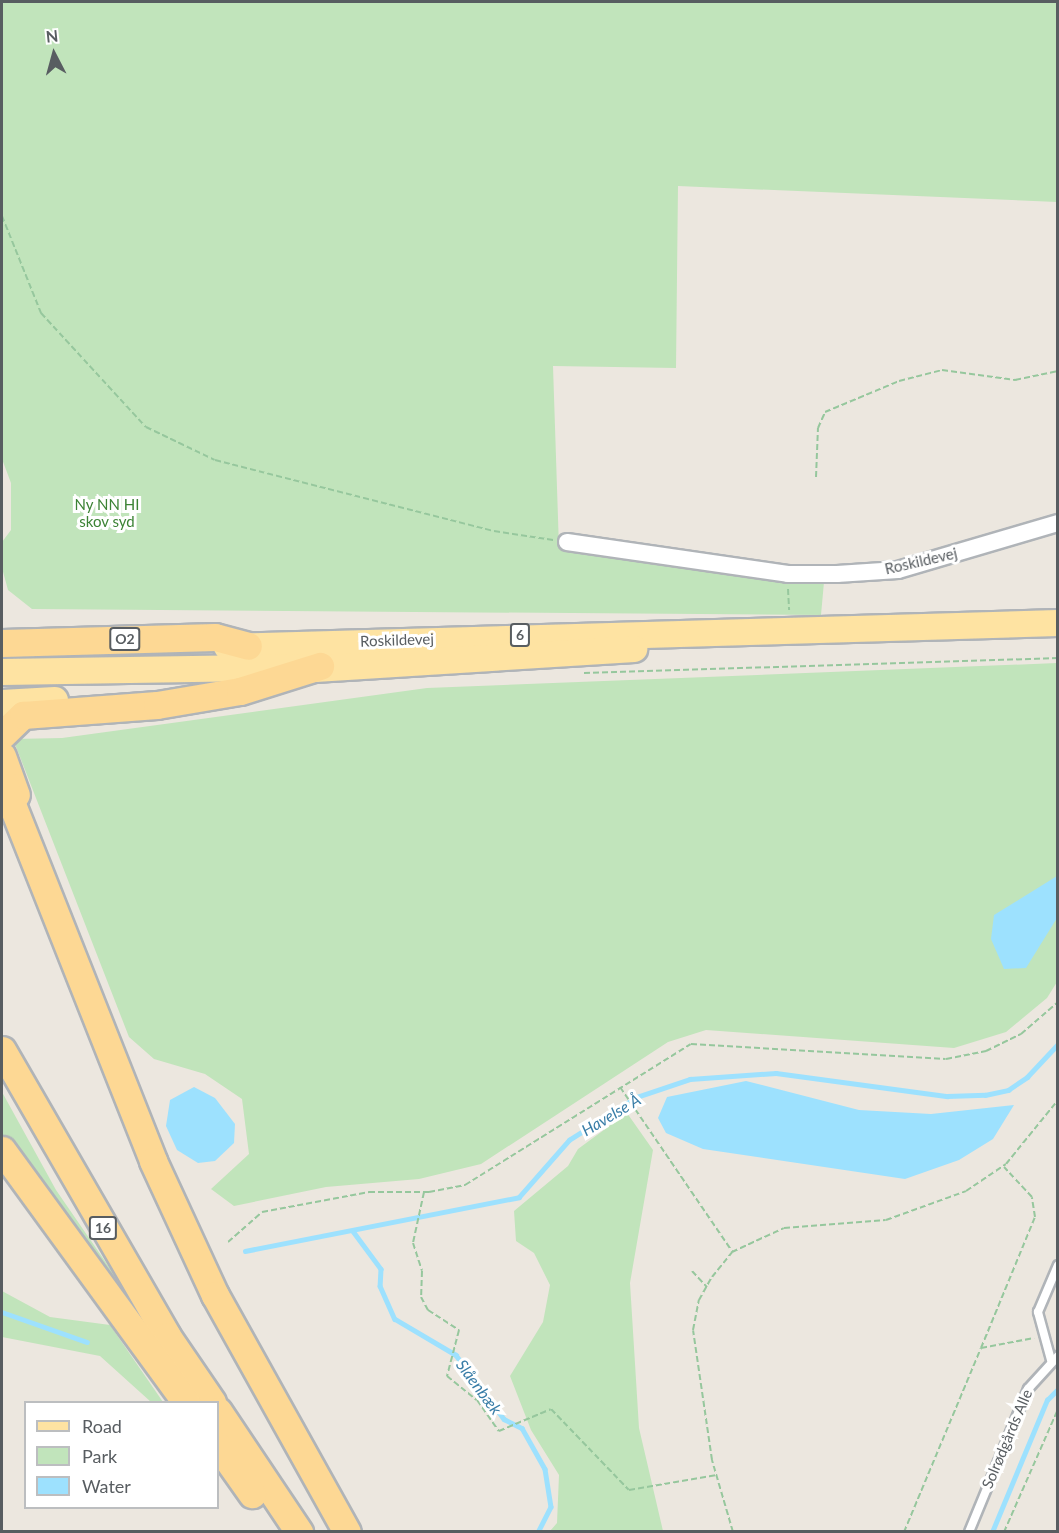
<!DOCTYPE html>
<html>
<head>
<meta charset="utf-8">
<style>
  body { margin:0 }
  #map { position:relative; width:1059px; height:1533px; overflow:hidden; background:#ece7df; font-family:Lato,sans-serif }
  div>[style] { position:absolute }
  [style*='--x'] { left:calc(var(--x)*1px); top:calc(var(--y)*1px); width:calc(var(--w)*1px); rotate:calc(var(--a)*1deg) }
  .green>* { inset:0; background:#c1e4bb }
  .water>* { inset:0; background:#9de1fe }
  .stream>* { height:4.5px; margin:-2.25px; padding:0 2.25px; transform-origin:2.25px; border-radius:2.25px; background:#9de1fe }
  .path>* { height:2px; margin-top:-1px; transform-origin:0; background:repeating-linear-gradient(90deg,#96c79d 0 6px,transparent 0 9px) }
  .roads { filter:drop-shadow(2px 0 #b0b4b8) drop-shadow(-2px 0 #b0b4b8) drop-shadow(0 2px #b0b4b8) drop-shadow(0 -2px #b0b4b8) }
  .service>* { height:8px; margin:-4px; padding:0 4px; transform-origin:4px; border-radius:4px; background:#fff }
  .minor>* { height:16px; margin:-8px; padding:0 8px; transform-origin:8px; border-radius:8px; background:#fff }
  .primary>* { height:26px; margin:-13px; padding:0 13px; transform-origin:13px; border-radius:13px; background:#fee3a2 }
  .trunk>* { height:27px; margin:-13.5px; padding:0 13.5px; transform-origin:13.5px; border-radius:13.5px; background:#fdd894 }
  span { translate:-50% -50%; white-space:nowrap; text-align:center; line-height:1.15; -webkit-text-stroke:6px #fff; paint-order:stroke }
  .shield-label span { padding:2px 4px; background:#fff; border:2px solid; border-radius:4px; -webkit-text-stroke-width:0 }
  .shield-label { font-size:14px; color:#585d61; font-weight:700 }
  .park-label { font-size:15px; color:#3c8335 }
  .street-label { font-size:15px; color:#585d61 }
  .water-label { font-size:16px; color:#397da7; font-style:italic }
  .frame { position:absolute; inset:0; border:3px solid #585d61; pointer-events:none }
  .legend { position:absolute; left:24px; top:1401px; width:195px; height:108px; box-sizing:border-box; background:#fff; border:2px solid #bcbec0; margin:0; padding:8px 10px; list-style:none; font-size:18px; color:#585d61 }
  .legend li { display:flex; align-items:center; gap:12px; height:30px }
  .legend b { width:30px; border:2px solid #bcbec0 }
  .north { position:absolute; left:24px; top:24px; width:60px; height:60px; -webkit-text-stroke:4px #fff; paint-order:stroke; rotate:354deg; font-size:16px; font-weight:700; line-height:24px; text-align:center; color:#585d61 }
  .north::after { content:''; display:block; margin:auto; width:21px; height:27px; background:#585d61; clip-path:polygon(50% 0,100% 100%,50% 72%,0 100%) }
</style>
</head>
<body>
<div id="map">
  <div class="green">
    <div style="clip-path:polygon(2px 2px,1057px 2px,1057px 202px,678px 186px,676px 368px,553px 366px,559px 548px,824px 582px,821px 615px,32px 609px,8px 590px,2px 568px,2px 542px,11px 530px,11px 483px,2px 459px)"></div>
    <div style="clip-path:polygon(1057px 663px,1057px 982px,1047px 998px,1006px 1032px,954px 1048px,706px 1030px,668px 1042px,481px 1164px,419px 1179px,326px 1187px,234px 1206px,211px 1189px,249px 1154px,242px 1099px,205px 1074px,154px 1059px,129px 1037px,13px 739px,62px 738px,427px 688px)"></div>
    <div style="clip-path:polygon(2px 1092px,56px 1190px,131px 1299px,126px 1304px,2px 1139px)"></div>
    <div style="clip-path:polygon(627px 1113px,653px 1150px,630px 1283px,639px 1428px,663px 1531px,550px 1531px,557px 1523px,559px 1475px,531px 1430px,510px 1376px,543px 1322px,550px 1285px,534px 1253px,516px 1241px,514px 1211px,568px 1166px,578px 1149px)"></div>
    <div style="clip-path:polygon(2px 1291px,50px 1317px,110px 1325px,163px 1402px,151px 1402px,100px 1356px,2px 1337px)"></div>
  </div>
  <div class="water">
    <div style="clip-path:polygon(1057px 876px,1057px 918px,1026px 968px,1004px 969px,991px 939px,994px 915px)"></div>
    <div style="clip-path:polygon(746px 1081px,859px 1110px,931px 1114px,1014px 1105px,993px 1139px,959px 1160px,905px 1179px,703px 1149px,666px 1133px,658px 1118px,667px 1097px)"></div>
    <div style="clip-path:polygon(194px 1087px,215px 1098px,235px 1124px,234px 1143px,215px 1161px,198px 1163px,177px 1150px,166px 1126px,170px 1100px)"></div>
  </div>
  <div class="stream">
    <div style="--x:353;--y:1231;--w:47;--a:53.6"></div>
    <div style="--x:381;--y:1269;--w:17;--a:93"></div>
    <div style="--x:380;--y:1286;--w:36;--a:66"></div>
    <div style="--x:395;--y:1319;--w:71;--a:30.5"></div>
    <div style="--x:456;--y:1355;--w:80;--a:53.1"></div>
    <div style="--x:504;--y:1419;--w:20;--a:27"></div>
    <div style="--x:522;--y:1428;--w:47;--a:60.7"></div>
    <div style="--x:545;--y:1469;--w:38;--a:81"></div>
    <div style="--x:551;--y:1507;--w:28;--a:117"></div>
    <div style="--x:245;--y:1251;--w:279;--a:-11.1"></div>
    <div style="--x:519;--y:1197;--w:76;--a:-48.7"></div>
    <div style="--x:569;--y:1140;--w:80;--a:-32.3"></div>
    <div style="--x:637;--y:1097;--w:56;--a:-18.8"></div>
    <div style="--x:690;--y:1079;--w:86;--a:-4"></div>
    <div style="--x:776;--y:1073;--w:173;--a:7.7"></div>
    <div style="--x:947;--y:1096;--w:38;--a:-2"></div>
    <div style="--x:985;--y:1095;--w:24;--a:-12"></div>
    <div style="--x:1008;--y:1090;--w:23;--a:-34"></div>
    <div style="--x:1027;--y:1077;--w:45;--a:-46.8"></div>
    <div style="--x:2;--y:1312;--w:90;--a:19.4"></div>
    <div style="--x:992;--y:1532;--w:143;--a:-67.4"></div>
    <div style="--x:1047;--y:1400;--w:16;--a:-45"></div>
  </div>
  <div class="path">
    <div style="--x:2;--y:216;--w:105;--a:68.1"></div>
    <div style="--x:41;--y:313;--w:155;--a:47.4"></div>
    <div style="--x:146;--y:427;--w:76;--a:25.6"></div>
    <div style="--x:215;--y:460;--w:288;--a:14.3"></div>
    <div style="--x:494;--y:531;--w:60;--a:8.7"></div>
    <div style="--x:816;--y:477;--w:49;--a:-87.7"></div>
    <div style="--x:818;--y:428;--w:17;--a:-66"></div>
    <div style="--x:825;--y:412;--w:80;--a:-22.7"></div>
    <div style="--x:899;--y:381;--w:44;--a:-14.3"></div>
    <div style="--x:942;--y:370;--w:74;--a:7.8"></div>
    <div style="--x:1015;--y:380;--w:44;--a:-11.8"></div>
    <div style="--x:788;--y:589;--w:21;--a:87"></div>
    <div style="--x:584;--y:673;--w:474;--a:-1.8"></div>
    <div style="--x:620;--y:1087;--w:199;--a:55.7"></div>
    <div style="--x:424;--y:1192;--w:52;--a:102.2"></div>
    <div style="--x:413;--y:1243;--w:29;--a:72"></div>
    <div style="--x:422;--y:1271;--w:26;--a:92"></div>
    <div style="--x:421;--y:1297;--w:15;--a:62"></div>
    <div style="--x:428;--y:1310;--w:37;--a:33"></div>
    <div style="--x:459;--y:1330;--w:48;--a:104.6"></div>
    <div style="--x:447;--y:1376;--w:38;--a:39"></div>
    <div style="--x:477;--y:1400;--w:38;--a:55"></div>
    <div style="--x:499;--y:1431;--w:56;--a:-22.9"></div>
    <div style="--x:551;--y:1409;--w:112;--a:46.1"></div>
    <div style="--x:629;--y:1490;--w:89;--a:-9.7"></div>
    <div style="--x:228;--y:1242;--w:45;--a:-41.4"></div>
    <div style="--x:262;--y:1212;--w:109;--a:-10.6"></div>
    <div style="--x:369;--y:1192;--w:60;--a:0"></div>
    <div style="--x:429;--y:1192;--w:37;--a:-11"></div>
    <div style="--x:465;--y:1185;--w:266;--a:-32"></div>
    <div style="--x:691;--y:1044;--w:255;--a:3.4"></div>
    <div style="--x:946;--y:1059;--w:41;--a:-11.3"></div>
    <div style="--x:986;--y:1051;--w:39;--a:-26"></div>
    <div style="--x:1021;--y:1034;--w:49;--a:-40.9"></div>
    <div style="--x:692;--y:1271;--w:22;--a:47"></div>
    <div style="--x:981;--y:1348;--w:142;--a:-67.6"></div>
    <div style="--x:1035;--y:1217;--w:20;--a:-99"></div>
    <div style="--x:1032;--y:1197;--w:41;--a:-133"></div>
    <div style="--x:733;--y:1532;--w:75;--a:-106.3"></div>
    <div style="--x:712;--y:1460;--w:131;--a:-98.3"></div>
    <div style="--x:693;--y:1330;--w:31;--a:-79"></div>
    <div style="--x:699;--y:1300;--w:26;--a:-61"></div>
    <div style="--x:712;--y:1277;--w:32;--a:-51"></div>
    <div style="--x:732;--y:1252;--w:57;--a:-24.8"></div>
    <div style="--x:784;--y:1228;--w:102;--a:-4.5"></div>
    <div style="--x:886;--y:1220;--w:85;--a:-19.9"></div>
    <div style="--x:966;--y:1191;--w:48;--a:-34"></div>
    <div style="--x:1006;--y:1164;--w:82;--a:-50.9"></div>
    <div style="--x:904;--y:1532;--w:199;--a:-67.3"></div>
    <div style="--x:981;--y:1348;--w:54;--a:-10.7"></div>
    <div style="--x:1004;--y:1532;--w:134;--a:-66.3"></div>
  </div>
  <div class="roads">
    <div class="service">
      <div style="--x:1051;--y:1360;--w:50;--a:-105.2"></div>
      <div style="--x:1038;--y:1312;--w:51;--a:-66.9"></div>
      <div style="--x:969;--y:1532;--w:155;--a:-67.6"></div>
      <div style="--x:1028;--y:1389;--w:45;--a:-47.7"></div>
    </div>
    <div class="minor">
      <div style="--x:567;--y:542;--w:223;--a:8.2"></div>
      <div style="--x:788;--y:574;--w:49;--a:0"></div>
      <div style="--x:837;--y:574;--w:61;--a:-3.8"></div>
      <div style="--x:898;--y:570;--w:167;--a:-16.4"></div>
    </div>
    <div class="primary">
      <div style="--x:227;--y:647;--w:831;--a:-1.65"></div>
      <div style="--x:299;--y:670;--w:336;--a:-3.6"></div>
      <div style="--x:2;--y:672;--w:302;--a:-0.9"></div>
      <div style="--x:2;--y:703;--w:53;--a:-3.2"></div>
    </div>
    <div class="trunk">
      <div style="--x:2;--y:643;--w:213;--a:-1.6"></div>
      <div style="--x:215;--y:637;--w:34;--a:15"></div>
      <div style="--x:2;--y:735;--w:29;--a:-44"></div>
      <div style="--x:23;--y:715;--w:134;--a:-4.3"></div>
      <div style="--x:157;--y:705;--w:84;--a:-9.6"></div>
      <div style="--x:240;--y:691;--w:84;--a:-17.4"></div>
      <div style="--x:2;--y:756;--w:41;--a:70.3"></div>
      <div style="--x:2;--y:779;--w:411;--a:68.4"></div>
      <div style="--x:153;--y:1161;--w:148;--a:65.2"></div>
      <div style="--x:215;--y:1295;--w:271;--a:60.9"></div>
      <div style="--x:2;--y:1050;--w:330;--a:60"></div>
      <div style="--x:167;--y:1336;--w:80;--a:55.7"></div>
      <div style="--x:2;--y:1150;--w:312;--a:53.9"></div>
      <div style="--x:218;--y:1411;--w:146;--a:56.2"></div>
      <div style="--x:218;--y:1446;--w:59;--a:54.7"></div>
    </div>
  </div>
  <div class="shield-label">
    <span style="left:520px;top:635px">6</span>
    <span style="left:125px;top:639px">O2</span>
    <span style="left:103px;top:1228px">16</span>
  </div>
  <div class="park-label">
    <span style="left:107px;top:513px">Ny NN HI<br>skov syd</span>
  </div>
  <div class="street-label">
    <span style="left:921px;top:561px;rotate:-13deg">Roskildevej</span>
    <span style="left:397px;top:640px;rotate:-2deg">Roskildevej</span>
    <span style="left:1007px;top:1439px;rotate:-67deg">Solrødgårds Alle</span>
  </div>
  <div class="water-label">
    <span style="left:611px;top:1115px;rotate:-31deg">Havelse Å</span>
    <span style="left:479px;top:1387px;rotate:53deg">Slåenbæk</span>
  </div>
  <div class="frame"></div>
  <ul class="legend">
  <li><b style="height:8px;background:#fee3a2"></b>Road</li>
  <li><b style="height:16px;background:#c1e4bb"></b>Park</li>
  <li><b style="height:16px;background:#9de1fe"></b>Water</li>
  </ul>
  <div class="north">N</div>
</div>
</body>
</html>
